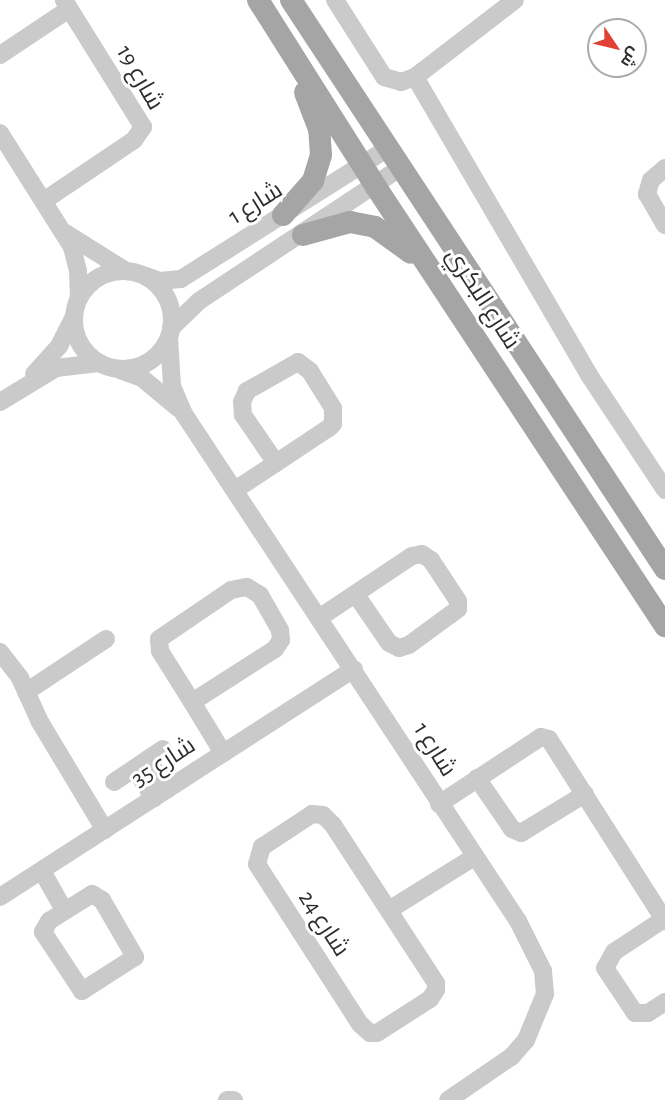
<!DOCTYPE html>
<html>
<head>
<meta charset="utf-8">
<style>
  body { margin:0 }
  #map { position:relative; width:665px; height:1100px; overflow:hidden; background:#fff; font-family:"Alegreya Sans",Cairo,sans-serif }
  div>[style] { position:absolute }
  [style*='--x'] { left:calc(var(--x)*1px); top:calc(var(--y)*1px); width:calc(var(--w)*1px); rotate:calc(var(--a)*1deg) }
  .minor>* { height:18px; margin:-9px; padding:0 9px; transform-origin:9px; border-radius:9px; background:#cacaca }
  .minor>.ring { margin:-9px; padding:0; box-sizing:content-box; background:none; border:18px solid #cacaca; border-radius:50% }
  .major>* { height:22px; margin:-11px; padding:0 11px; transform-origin:11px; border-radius:11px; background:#a5a5a5 }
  span { translate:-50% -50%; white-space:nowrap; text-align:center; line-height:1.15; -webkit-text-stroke:6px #fff; paint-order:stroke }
  .street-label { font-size:24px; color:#2d2d2d }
  .north { position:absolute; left:587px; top:18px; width:60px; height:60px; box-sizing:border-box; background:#fff; border:2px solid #ababab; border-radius:50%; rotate:125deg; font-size:16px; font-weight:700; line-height:24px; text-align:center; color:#2d2d2d }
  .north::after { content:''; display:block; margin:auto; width:21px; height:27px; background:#e04133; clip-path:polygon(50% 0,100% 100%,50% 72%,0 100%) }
</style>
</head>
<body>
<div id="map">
  <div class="minor">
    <div style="--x:335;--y:0;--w:91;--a:57.5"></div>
    <div style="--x:384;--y:77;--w:18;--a:16"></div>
    <div style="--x:401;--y:82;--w:15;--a:-20"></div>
    <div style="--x:415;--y:77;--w:345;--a:59.7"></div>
    <div style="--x:589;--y:375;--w:138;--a:56.5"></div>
    <div style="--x:0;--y:55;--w:83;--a:-33.7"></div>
    <div style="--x:415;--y:77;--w:126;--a:-37.6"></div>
    <div style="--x:0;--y:133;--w:135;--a:57.7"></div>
    <div style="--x:72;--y:247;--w:25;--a:76"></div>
    <div style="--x:78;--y:271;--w:27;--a:88"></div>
    <div style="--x:665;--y:168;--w:18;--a:139"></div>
    <div style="--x:651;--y:180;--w:15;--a:106"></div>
    <div style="--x:647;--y:194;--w:36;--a:60"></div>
    <div style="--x:45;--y:200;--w:107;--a:-34"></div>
    <div style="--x:134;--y:140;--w:16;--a:-55"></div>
    <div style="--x:143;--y:127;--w:150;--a:-121.9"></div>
    <div style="--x:64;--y:232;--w:73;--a:32.2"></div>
    <div class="ring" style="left:74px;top:271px;width:80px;height:80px"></div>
    <div style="--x:146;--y:276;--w:14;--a:21"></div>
    <div style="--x:159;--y:281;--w:22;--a:-5"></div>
    <div style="--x:181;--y:279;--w:245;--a:-32.3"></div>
    <div style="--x:171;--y:328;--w:39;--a:-44"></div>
    <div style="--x:199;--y:301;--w:241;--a:-33.5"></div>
    <div style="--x:169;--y:338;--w:48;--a:86.4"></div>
    <div style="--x:172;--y:386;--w:30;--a:67"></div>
    <div style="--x:184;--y:414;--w:607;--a:56.62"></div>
    <div style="--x:518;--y:921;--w:56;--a:63.4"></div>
    <div style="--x:543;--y:971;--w:23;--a:85"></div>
    <div style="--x:545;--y:994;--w:50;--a:112.4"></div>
    <div style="--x:526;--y:1040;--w:23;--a:131"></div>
    <div style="--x:511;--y:1057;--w:76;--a:145.7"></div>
    <div style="--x:120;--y:370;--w:23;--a:20"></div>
    <div style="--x:142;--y:378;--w:47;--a:39.8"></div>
    <div style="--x:34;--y:374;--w:38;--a:-48"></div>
    <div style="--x:59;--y:346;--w:33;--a:-63"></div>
    <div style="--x:0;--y:402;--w:66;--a:-31.3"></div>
    <div style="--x:56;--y:368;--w:43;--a:-6.6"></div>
    <div style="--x:235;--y:490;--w:49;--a:-33.4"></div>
    <div style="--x:276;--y:463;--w:65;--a:-33.7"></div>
    <div style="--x:330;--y:427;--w:4;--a:-45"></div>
    <div style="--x:333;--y:424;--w:16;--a:-90"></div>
    <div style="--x:333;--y:408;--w:44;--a:-121.9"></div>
    <div style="--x:310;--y:371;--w:15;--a:-143"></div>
    <div style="--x:298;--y:362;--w:59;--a:150.4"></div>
    <div style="--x:247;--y:391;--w:12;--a:114"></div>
    <div style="--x:242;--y:402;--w:13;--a:86"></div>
    <div style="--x:243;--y:415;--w:58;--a:55.5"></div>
    <div style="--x:247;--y:587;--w:15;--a:32"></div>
    <div style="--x:260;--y:595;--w:40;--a:60.3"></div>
    <div style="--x:280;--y:630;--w:10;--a:84"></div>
    <div style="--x:281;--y:640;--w:11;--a:124"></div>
    <div style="--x:275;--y:649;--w:98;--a:147.4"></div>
    <div style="--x:192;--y:702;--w:60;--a:-122.1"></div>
    <div style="--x:160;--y:651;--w:12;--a:-95"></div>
    <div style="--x:159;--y:639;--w:87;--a:-34.2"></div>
    <div style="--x:231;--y:590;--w:16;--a:-11"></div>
    <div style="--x:319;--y:618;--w:112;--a:-33.7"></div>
    <div style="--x:412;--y:556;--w:10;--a:-11"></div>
    <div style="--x:422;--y:554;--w:11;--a:34"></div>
    <div style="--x:431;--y:560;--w:49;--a:56.6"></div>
    <div style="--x:458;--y:601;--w:8;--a:90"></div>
    <div style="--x:458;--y:609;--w:61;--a:143.7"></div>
    <div style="--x:409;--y:645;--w:10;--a:163"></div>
    <div style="--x:399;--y:648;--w:11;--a:-153"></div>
    <div style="--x:389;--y:643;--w:58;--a:-124.5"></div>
    <div style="--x:0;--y:652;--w:33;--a:52"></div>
    <div style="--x:20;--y:678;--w:48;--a:65.6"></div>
    <div style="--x:40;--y:722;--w:126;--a:59"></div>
    <div style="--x:26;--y:692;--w:96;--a:-33.5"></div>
    <div style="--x:192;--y:702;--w:60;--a:58.7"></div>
    <div style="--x:148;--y:759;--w:36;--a:58"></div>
    <div style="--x:135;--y:769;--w:35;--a:57"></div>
    <div style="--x:477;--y:778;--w:62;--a:55.5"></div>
    <div style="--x:512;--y:829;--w:10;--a:24"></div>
    <div style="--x:521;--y:833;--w:75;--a:-31.4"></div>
    <div style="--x:114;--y:782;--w:59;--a:-34"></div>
    <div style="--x:439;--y:804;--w:122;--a:-33.3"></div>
    <div style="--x:541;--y:737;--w:8;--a:14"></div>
    <div style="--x:549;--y:739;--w:216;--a:57.5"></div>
    <div style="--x:312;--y:814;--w:11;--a:5"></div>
    <div style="--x:323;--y:815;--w:14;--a:45"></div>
    <div style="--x:333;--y:825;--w:189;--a:56.9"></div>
    <div style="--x:436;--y:983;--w:7;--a:90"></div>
    <div style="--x:436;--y:990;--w:11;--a:124"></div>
    <div style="--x:430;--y:999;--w:63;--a:147.3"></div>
    <div style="--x:377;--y:1033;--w:7;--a:180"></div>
    <div style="--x:370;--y:1033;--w:13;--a:-138"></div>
    <div style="--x:360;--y:1024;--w:190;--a:-122.8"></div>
    <div style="--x:257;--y:864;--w:18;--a:-74"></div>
    <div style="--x:262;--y:847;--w:60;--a:-33.4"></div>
    <div style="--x:42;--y:871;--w:45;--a:60.6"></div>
    <div style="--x:92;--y:894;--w:12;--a:31"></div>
    <div style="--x:102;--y:900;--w:66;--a:59.9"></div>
    <div style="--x:135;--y:957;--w:63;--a:147.3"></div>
    <div style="--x:82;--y:991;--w:71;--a:-123.5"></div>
    <div style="--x:43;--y:932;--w:13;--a:-61"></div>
    <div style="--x:49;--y:921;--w:51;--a:-32.1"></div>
    <div style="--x:0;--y:897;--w:421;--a:-32.8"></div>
    <div style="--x:389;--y:910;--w:100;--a:-31.9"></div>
    <div style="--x:664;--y:919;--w:60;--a:146.6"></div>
    <div style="--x:614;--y:952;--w:18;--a:119"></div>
    <div style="--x:605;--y:968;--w:54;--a:56.3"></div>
    <div style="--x:635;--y:1013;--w:13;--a:0"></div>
    <div style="--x:648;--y:1013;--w:20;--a:-33"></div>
    <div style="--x:227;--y:1100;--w:7;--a:0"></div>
  </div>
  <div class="major">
    <div style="--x:258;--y:0;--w:221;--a:57.7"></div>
    <div style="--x:376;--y:187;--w:526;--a:56.64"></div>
    <div style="--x:291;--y:0;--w:681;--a:56.68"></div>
    <div style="--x:283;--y:215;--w:45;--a:-48.6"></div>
    <div style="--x:313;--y:181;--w:27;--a:-73"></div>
    <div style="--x:321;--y:155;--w:26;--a:-94"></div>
    <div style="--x:319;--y:129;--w:39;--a:-111"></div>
    <div style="--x:303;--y:235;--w:49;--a:-15.5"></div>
    <div style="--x:350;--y:222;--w:25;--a:11"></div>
    <div style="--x:375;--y:227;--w:44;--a:35.8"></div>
  </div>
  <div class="street-label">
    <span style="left:139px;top:78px;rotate:60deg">شارع 19</span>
    <span style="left:256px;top:204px;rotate:-32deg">شارع 1</span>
    <span style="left:482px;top:299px;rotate:57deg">شارع البكري</span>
    <span style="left:434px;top:750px;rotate:58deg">شارع 1</span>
    <span style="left:164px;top:763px;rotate:-33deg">شارع 35</span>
    <span style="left:323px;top:924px;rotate:57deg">شارع 24</span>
  </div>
  <div class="north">ش</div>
</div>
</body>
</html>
